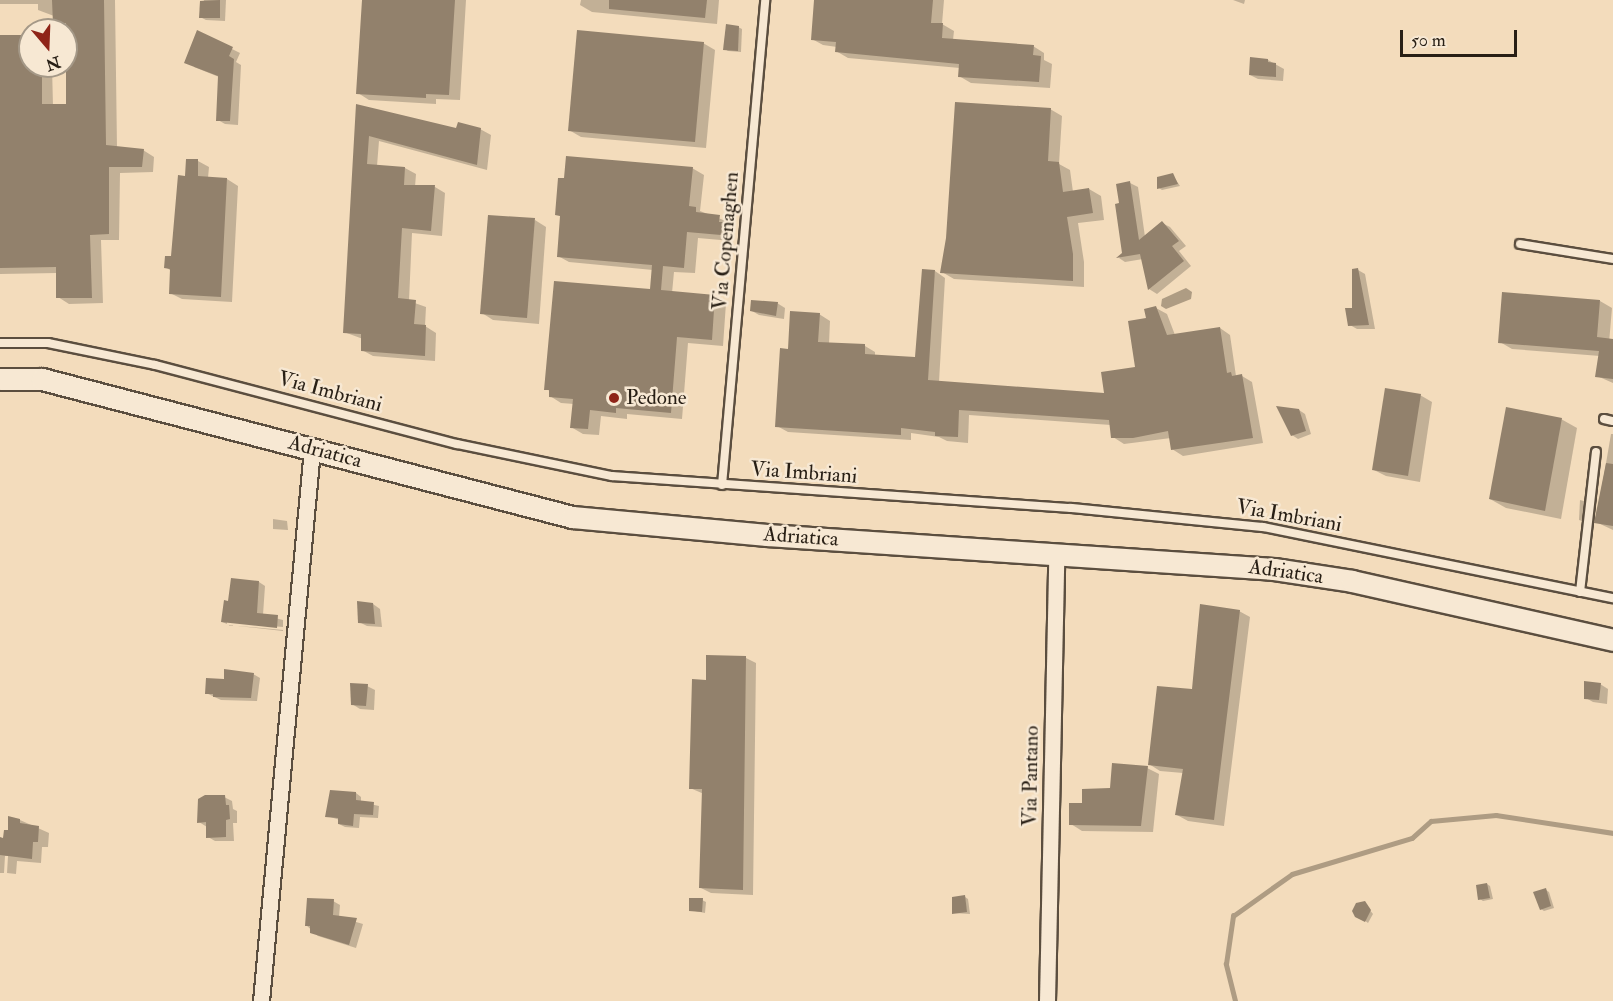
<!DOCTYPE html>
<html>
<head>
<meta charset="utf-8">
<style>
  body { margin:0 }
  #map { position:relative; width:1613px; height:1001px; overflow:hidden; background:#f3dcbc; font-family:"IM FELL Double Pica",serif }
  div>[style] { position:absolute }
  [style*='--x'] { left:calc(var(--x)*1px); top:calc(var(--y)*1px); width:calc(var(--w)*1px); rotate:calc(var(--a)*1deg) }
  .water>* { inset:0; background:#ae9c83 }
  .shadow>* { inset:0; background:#0003 }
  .stream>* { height:4.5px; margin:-2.25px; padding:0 2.25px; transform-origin:2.25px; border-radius:2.25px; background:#ae9c83 }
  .building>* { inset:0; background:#92816c }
  .roads { filter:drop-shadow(2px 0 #5b4e3f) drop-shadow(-2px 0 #5b4e3f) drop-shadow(0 2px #5b4e3f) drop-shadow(0 -2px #5b4e3f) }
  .lane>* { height:8px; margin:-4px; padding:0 4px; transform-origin:4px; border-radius:4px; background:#f7e8d3 }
  .street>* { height:15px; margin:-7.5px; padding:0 7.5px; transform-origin:7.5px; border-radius:7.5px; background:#f7e8d3 }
  .secondary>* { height:21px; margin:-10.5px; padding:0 10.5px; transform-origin:10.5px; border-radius:10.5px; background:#f7e8d3 }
  .dots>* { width:16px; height:16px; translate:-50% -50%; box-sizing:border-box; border:3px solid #f7e8d3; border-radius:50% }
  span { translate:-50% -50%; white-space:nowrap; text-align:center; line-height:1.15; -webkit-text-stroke:5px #f7e8d3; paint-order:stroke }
  .street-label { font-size:21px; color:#281f15 }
  .poi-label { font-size:21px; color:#281f15 }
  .left { translate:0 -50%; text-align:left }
  .north { position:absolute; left:18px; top:18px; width:60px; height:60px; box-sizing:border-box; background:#f7e8d3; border:2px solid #a49887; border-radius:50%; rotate:161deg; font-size:16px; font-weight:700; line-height:24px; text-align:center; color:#281f15 }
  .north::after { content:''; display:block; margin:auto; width:21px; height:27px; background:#8f2418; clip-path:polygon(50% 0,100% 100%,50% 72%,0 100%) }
  .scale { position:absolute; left:1400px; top:30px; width:117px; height:27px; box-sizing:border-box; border:3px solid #281f15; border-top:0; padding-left:8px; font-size:18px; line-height:21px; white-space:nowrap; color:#281f15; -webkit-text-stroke:4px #f7e8d3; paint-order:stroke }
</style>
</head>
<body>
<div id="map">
  <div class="water">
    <div style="clip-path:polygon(1186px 288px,1192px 292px,1191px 299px,1166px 309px,1161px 306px,1162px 299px)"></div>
  </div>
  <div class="shadow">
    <div style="clip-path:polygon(0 0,115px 0,117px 148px,143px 150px,154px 157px,153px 172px,120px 173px,119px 240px,101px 240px,103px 303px,69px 304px,58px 297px,57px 273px,0 274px,0 36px,30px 36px,30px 66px,52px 66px,53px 106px,68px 106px,68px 29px,54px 23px,54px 16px,38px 10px,38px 4px,0 4px)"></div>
    <div style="clip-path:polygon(204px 0,226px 0,225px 21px,206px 20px,200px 17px)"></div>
    <div style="clip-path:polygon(363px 0,466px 0,460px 100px,436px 99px,436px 104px,369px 100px,358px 93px)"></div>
    <div style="clip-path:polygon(581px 0,719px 0,717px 24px,592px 12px,580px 5px)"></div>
    <div style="clip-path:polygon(816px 0,944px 0,942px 24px,954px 31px,953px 40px,1033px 46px,1044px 53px,1044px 60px,1052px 64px,1050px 88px,971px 83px,959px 76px,960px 68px,848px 58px,836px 51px,837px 47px,823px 45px,812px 39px)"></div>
    <div style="clip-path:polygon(1233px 0,1245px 0,1244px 4px)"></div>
    <div style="clip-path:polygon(738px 27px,742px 29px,741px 52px,728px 51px,725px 49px)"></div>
    <div style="clip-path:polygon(198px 32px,240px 53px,236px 62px,241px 65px,238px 125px,225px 124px,218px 120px,219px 77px,194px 67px)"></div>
    <div style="clip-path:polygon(703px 43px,715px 50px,706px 148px,581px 137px,569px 130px)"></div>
    <div style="clip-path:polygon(1268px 60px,1284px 69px,1283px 81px,1258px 79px,1250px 75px)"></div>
    <div style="clip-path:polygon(357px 106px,456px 130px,480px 129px,491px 135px,487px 170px,379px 141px,377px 166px,405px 168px,416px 174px,415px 187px,435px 187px,445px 193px,442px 236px,412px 233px,409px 301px,426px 307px,425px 326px,436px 333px,435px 361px,373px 356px,362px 350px,363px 339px,344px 332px)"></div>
    <div style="clip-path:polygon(1050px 109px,1062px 116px,1059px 164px,1070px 170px,1073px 192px,1089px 189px,1101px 196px,1104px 220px,1078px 223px,1084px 262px,1084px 287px,954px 279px,942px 272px)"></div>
    <div style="clip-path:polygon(198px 161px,209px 167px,208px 178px,227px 179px,238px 186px,232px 302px,182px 299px,170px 293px,171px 271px,166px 267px,172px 257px,187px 177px)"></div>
    <div style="clip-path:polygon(692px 168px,704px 175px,700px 211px,731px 223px,730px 227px,734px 229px,732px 241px,698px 238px,695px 273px,674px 272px,672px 293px,715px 297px,726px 303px,723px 346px,688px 343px,682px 419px,627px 414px,627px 419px,601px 416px,599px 435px,583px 434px,571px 427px,574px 404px,561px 403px,550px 396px,550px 391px,546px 389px,651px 291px,653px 270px,569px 262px,558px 256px,562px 217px,557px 214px)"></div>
    <div style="clip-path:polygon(1172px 174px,1180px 186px,1162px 190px,1159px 188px)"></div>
    <div style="clip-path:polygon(1130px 183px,1138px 187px,1145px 237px,1162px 223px,1170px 227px,1186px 246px,1179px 251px,1191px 266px,1157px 294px,1149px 289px,1143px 259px,1125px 262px,1119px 258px,1124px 254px,1121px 205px)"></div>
    <div style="clip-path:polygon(535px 220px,546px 227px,539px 324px,493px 320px,482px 313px)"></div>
    <div style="clip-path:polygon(1358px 270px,1365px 274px,1375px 329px,1357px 329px,1350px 325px)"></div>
    <div style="clip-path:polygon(935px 271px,945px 278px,939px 382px,1106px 395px,1137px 369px,1148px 319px,1156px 308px,1167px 314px,1175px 335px,1220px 328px,1230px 335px,1236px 376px,1242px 376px,1252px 382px,1263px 443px,1183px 456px,1172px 449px,1171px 438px,1124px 444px,1113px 437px,1111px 425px,969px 415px,968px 443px,947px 441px,939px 437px,911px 433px,911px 440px,788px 432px,777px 426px,789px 350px,819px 314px,830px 321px,829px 344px,865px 346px,875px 352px,875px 356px,917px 359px)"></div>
    <div style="clip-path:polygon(1600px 301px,1612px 308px,1608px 355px,1613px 356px,1613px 383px,1597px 376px,1600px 356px,1512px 349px,1500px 342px)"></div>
    <div style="clip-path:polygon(777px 303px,785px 308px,784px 319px,759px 315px,752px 311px)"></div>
    <div style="clip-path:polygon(1420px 395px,1432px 402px,1420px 482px,1386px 476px,1374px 470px)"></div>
    <div style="clip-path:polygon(1299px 410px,1305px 414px,1311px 434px,1298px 439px,1292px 435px)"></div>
    <div style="clip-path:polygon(1561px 419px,1577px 428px,1561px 519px,1506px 508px,1490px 499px)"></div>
    <div style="clip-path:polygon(1611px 434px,1613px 434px,1613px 530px,1596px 522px)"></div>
    <div style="clip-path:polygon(1580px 500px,1587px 502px,1585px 522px,1579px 520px)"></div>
    <div style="clip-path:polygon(273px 519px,287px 521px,288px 530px,273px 529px)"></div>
    <div style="clip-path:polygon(259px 582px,265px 586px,263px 615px,283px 620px,283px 627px,227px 622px,227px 624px,222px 622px,229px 602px)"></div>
    <div style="clip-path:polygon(373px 604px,380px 609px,382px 627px,367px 626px,359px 622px)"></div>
    <div style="clip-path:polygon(1239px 611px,1250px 617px,1224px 826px,1188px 821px,1177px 815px,1183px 773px,1160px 771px,1149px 764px)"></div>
    <div style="clip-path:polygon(228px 625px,283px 630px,283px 631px,229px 625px)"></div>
    <div style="clip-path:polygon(708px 656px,746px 658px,756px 663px,753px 895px,711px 893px,701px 888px,704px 794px,690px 788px,707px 682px)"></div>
    <div style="clip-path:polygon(253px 674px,260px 678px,257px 701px,221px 700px,206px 693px,225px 681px)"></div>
    <div style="clip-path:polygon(1600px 684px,1608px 689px,1607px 704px,1593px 702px,1586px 698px)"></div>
    <div style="clip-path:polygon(351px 685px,367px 686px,375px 690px,374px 710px,360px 709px,352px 704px)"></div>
    <div style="clip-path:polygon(1147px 768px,1159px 774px,1153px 832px,1082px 831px,1071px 824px,1084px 805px)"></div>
    <div style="clip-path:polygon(356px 793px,361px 797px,361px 802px,379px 806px,378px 818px,360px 817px,359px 828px,345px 827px,339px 824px,340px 820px,327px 816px)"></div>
    <div style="clip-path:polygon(224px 797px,232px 801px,233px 809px,237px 811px,237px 823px,233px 823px,234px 841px,215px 841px,208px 837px,207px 827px,199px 822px)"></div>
    <div style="clip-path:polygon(20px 820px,49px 833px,48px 847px,42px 847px,41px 863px,17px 861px,16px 874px,7px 873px,8px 856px,5px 856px,4px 873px,0 873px,0 839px,5px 839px)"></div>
    <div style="clip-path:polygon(1487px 884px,1490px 886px,1493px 899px,1483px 901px,1480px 899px)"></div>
    <div style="clip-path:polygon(1546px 890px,1549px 892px,1554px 908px,1544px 911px,1541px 909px)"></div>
    <div style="clip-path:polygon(965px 897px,968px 899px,970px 914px,953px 913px)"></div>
    <div style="clip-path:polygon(702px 900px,706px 902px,705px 913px,690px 910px)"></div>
    <div style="clip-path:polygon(333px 901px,340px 905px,339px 917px,363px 924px,356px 948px,318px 936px,306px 925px)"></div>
    <div style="clip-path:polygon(1364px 903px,1373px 914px,1368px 923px,1355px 913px)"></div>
  </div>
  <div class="stream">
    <div style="--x:1235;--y:1001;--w:38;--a:-104"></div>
    <div style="--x:1226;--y:964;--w:49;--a:-81.7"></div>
    <div style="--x:1233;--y:916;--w:72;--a:-35.4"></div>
    <div style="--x:1292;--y:874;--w:125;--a:-16.7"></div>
    <div style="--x:1412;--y:838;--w:25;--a:-42"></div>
    <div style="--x:1431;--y:821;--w:65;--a:-5.3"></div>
    <div style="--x:1496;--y:815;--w:118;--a:8.7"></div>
  </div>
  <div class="building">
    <div style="clip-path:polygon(52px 0,104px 0,106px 145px,144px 149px,142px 167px,109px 167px,109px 234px,90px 235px,92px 298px,56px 298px,56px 267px,0 268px,0 35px,30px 35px,30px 66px,42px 66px,42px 104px,66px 104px,66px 23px,53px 24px)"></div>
    <div style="clip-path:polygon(220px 0,220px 18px,199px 18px,200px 1px)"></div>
    <div style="clip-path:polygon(362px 0,455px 0,449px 95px,426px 94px,426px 98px,356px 94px)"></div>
    <div style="clip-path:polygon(609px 0,707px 0,705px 18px,609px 9px)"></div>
    <div style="clip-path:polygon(814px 0,933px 0,931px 23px,943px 23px,942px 38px,1034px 45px,1033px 55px,1041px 56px,1039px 82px,958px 77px,959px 64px,835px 52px,836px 42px,811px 40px)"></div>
    <div style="clip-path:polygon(726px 24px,739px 26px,738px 51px,723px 50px)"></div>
    <div style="clip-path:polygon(197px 30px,233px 47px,229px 56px,234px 59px,230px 121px,216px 121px,218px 76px,184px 63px)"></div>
    <div style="clip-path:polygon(577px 30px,704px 42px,695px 142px,568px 131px)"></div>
    <div style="clip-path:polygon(1250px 57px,1268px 59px,1268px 62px,1276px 63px,1276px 77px,1249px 75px)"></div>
    <div style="clip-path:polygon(955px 102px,1051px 108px,1048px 161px,1059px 162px,1063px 192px,1089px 188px,1093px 213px,1067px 217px,1073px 254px,1073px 281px,940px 273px,946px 238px)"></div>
    <div style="clip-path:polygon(356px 104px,456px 128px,458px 122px,481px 128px,477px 165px,369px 136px,367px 164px,405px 167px,404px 185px,435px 185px,431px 231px,402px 228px,398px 298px,416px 300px,414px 324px,426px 325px,425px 356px,361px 351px,361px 334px,343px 333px)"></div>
    <div style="clip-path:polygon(566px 156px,693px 167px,689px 206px,696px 207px,696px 212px,720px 215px,719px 222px,723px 222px,721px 235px,687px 232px,684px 268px,663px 266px,661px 290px,715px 295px,712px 340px,677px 337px,671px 413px,616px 408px,616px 413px,590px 410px,588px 429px,570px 428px,573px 399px,549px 397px,549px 390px,544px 390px,554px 281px,650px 289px,652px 265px,557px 257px,560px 216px,555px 215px,558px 178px,564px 178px)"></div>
    <div style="clip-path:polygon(186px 159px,198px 159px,198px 176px,227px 178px,221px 297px,169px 294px,170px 269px,164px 268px,165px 256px,171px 256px,178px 175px,185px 176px)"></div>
    <div style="clip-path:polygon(1173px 173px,1178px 184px,1157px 189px,1157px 177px)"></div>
    <div style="clip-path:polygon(1130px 181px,1139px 240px,1162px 221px,1179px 241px,1172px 246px,1184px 261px,1148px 290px,1140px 254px,1116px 258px,1122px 253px,1115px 204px,1119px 203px,1116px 184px)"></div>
    <div style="clip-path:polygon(488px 215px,535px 218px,527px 318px,480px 314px)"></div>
    <div style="clip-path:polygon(1358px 268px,1369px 325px,1348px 326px,1345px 308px,1352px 308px,1352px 269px)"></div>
    <div style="clip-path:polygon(922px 269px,935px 270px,928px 380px,1104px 393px,1101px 372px,1135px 367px,1128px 321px,1146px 318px,1144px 309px,1156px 306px,1167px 335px,1220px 327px,1227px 373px,1231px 372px,1232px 376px,1242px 374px,1253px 438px,1171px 450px,1168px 431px,1133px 438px,1111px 438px,1109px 420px,959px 410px,958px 437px,935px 436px,935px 432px,901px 428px,901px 435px,775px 427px,780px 348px,788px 349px,790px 311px,820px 313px,818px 342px,865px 344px,865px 354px,915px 357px)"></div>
    <div style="clip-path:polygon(1502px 292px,1600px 300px,1597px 337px,1613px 339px,1613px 379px,1595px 377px,1599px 351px,1498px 343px)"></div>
    <div style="clip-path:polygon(751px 300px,778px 302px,776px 316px,750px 311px)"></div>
    <div style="clip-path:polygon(1385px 388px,1421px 394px,1408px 476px,1372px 470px)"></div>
    <div style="clip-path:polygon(1276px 406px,1299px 409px,1306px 431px,1291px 436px)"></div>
    <div style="clip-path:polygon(1506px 407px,1562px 418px,1545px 511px,1489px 499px)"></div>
    <div style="clip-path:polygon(1606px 463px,1613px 464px,1613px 526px,1594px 523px)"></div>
    <div style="clip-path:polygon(231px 578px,259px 581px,257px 613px,278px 615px,277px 628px,221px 622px,224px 600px,228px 601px)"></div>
    <div style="clip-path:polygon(357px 601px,373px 603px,375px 624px,358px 623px)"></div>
    <div style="clip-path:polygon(1200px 604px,1240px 610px,1214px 820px,1175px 815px,1183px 769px,1148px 765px,1157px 686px,1192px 689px)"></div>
    <div style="clip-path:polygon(706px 655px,746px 656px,743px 890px,699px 888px,702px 789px,689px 789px,692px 679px,706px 680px)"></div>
    <div style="clip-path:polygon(224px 669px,254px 673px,251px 698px,213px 697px,213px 694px,205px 694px,206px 678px,224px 679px)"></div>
    <div style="clip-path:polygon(1584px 681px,1601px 683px,1599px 700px,1584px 699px)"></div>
    <div style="clip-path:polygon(350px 683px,368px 684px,366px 706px,351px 705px)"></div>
    <div style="clip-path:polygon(1112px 763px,1148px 766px,1141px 826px,1069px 825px,1069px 803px,1082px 803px,1082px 789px,1110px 788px)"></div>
    <div style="clip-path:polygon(330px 790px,356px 792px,356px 800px,374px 802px,373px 815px,354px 814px,353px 826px,338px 824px,338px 818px,325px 817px)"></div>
    <div style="clip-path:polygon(205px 795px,225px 795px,226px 805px,229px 805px,230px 819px,226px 820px,226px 837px,206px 838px,206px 822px,197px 823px,198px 799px)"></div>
    <div style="clip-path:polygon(8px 816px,20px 819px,20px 823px,39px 826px,38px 842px,33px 842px,32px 859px,0 855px,0 837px,3px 838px,4px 830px,8px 830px)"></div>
    <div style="clip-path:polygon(1487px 883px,1490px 898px,1478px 900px,1476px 885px)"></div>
    <div style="clip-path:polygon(1546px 888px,1551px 906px,1540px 910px,1533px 892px)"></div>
    <div style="clip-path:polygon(965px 895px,967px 912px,952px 914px,952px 897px)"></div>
    <div style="clip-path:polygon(307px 898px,334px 899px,333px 915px,357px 918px,349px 945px,310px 933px,310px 926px,305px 926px)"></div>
    <div style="clip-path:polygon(689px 898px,703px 898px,702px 912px,689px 911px)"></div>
    <div style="clip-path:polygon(1365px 901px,1371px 910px,1365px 922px,1355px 917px,1352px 911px,1356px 903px)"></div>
  </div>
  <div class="roads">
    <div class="lane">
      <div style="--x:1520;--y:244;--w:94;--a:9.2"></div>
      <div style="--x:0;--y:343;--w:48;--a:0"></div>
      <div style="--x:48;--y:343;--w:109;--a:11.6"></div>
      <div style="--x:155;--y:365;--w:312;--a:14.7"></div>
      <div style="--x:457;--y:444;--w:158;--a:11.7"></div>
      <div style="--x:612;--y:476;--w:460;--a:4"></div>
      <div style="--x:1071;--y:508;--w:193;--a:5.7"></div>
      <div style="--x:1263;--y:527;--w:357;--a:11.5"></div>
      <div style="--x:1604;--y:419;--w:9;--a:13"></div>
      <div style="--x:722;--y:485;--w:487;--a:-84.9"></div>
      <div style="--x:1580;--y:592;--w:141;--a:-83.5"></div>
    </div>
    <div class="street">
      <div style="--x:261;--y:1001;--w:554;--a:-84.72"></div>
      <div style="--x:1047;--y:1001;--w:448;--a:-88.8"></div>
    </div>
    <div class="secondary">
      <div style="--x:0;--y:379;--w:42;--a:0"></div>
      <div style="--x:42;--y:379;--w:548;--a:14.59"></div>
      <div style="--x:572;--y:517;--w:196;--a:5.3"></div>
      <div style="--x:767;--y:535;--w:508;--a:3.84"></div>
      <div style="--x:1274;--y:569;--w:79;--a:8.7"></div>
      <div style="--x:1352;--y:581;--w:268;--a:12.7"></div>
    </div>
  </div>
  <div class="dots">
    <div style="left:614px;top:398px;background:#8f2418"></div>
  </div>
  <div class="street-label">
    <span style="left:726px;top:241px;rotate:-85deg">Via Copenaghen</span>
    <span style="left:330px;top:392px;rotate:15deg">Via Imbriani</span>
    <span style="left:325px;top:452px;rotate:15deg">Adriatica</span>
    <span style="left:804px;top:473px;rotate:4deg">Via Imbriani</span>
    <span style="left:1289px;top:516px;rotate:10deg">Via Imbriani</span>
    <span style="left:801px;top:537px;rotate:4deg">Adriatica</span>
    <span style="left:1286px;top:572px;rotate:8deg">Adriatica</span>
    <span style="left:1031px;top:776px;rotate:-89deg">Via Pantano</span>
  </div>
  <div class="poi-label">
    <span class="left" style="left:626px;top:398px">Pedone</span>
  </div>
  <div class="north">N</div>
  <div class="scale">50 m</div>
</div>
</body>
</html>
